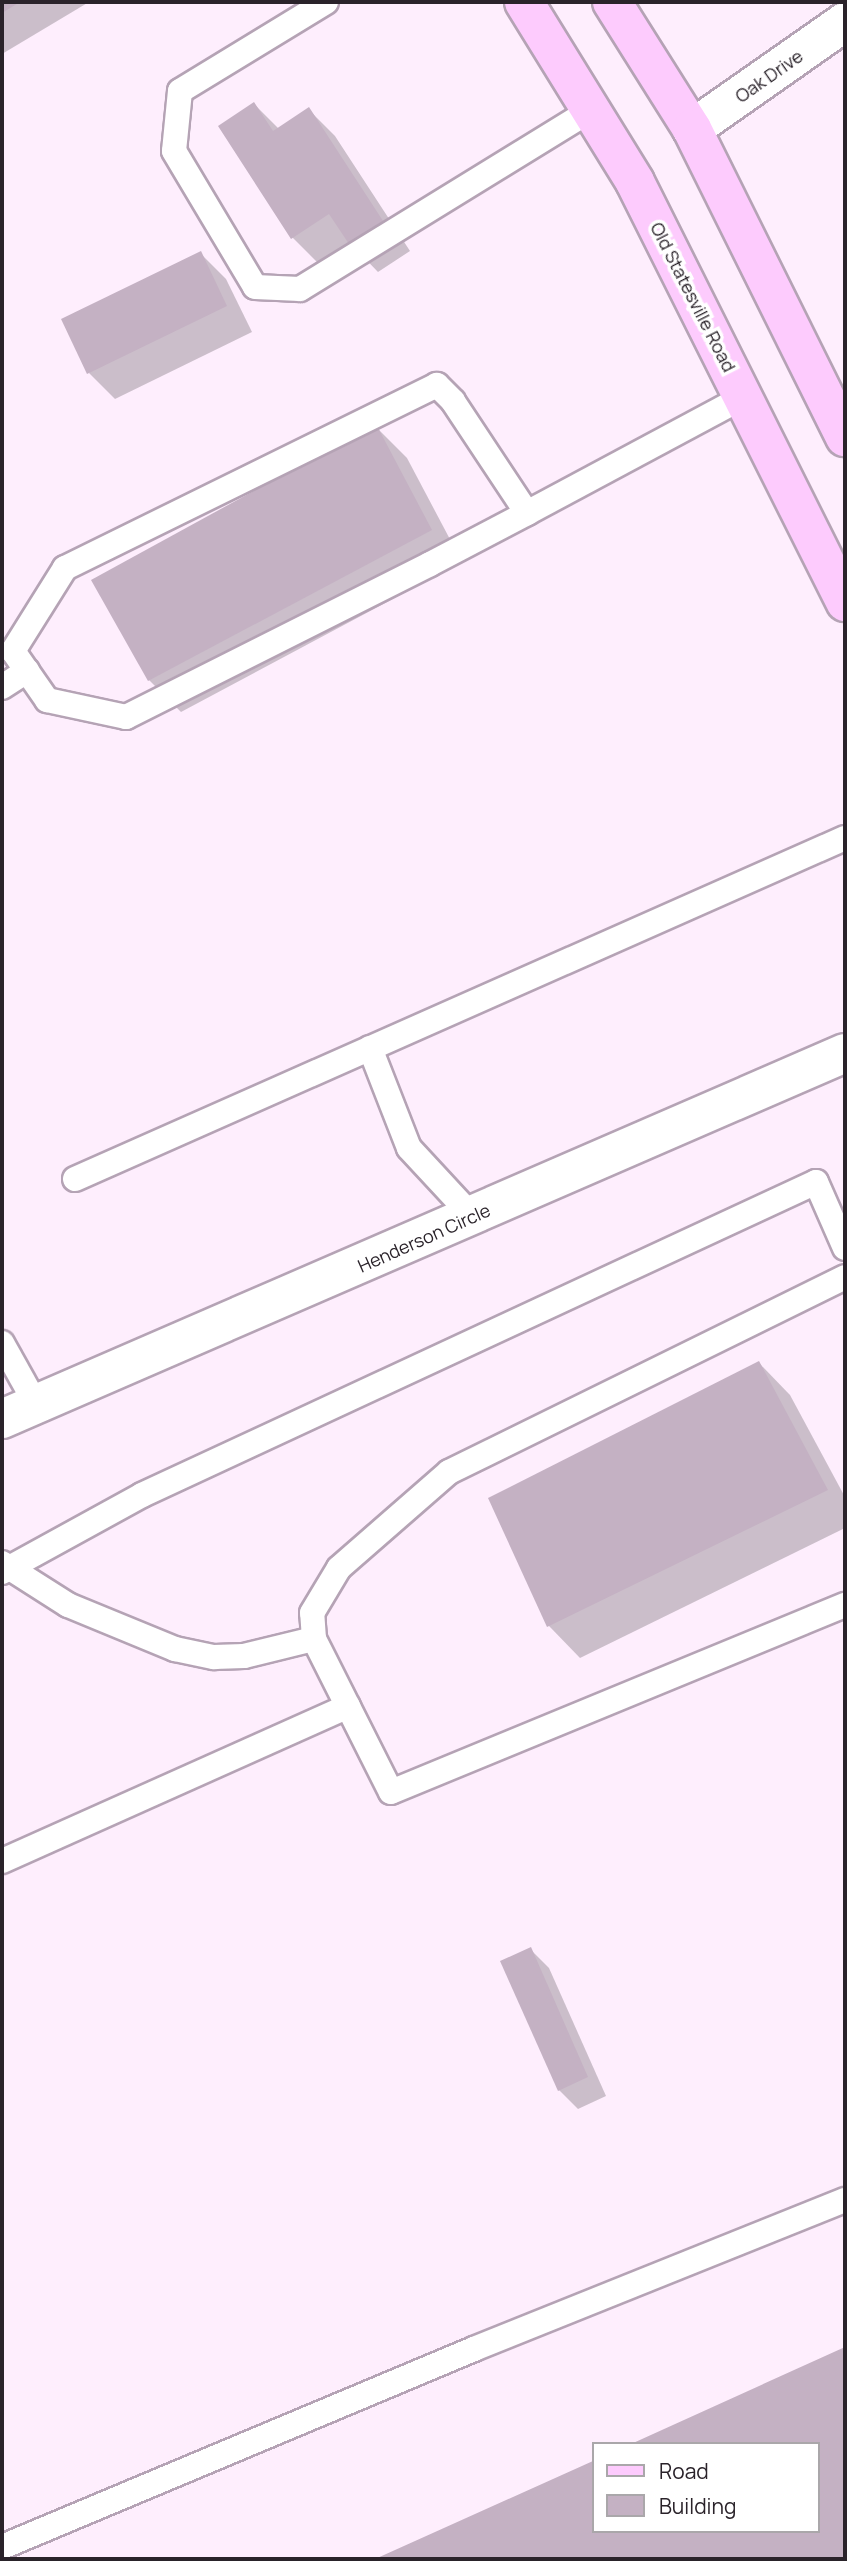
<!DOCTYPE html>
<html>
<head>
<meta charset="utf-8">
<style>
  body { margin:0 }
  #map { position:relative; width:847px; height:2561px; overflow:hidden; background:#feeefd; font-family:Manrope,sans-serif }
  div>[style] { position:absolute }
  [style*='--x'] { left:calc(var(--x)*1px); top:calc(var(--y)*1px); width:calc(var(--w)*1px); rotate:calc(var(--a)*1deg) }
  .shadow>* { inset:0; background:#0003 }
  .building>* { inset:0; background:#c4b1c3 }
  .roads { filter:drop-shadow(2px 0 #b5a3b5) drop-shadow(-2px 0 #b5a3b5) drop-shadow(0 2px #b5a3b5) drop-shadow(0 -2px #b5a3b5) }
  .lane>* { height:24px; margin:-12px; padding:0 12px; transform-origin:12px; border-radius:12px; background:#fff }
  .street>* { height:38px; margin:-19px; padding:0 19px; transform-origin:19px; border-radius:19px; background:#fff }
  .primary>* { height:38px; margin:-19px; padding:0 19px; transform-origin:19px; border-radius:19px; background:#fdcbfd }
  span { translate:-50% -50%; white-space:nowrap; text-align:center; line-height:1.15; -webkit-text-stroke:7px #fff; paint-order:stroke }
  .street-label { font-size:18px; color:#2a232a }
  .frame { position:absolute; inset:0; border:4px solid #2a232a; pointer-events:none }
  .legend { position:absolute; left:592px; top:2442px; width:228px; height:91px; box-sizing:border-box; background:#fff; border:2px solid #aaa7aa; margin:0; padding:9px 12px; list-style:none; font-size:21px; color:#2a232a }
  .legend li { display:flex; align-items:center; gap:14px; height:35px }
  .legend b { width:35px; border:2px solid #aaa7aa }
</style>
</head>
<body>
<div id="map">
  <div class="shadow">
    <div style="clip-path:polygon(2px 2px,89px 2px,2px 54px)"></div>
    <div style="clip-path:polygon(254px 104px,279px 129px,309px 110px,335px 136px,410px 251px,378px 272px,350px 243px,319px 264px,293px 238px,220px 127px)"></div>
    <div style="clip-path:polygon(200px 253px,226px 279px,252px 332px,115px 399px,89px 373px)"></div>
    <div style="clip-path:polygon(375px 426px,407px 458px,462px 562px,181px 712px,149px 680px)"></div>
    <div style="clip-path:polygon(759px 1363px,790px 1395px,845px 1497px,845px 1528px,580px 1658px,549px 1626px,490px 1499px)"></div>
    <div style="clip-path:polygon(530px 1949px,549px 1968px,606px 2096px,578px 2109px,559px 2090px)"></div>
    <div style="clip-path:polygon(845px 2349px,845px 2559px,380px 2559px,593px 2463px,593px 2531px,817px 2531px,817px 2444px,635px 2444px)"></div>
  </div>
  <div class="building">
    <div style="clip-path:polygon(2px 2px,20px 2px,2px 13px)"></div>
    <div style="clip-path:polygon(254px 102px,273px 131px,309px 107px,385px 224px,351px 247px,329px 214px,291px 239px,218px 126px)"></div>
    <div style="clip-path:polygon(201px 251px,227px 306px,87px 374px,61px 319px)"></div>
    <div style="clip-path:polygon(376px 424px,432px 530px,148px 681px,91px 580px)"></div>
    <div style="clip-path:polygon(759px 1361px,828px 1490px,547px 1627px,488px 1498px)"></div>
    <div style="clip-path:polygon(531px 1947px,588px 2077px,558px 2091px,500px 1961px)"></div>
    <div style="clip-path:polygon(845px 2347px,845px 2559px,375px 2559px,593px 2461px,593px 2531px,817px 2531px,817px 2444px,631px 2444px)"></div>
  </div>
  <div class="roads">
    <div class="lane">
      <div style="--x:326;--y:2;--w:171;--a:148.6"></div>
      <div style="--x:180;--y:91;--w:60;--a:95.7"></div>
      <div style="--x:174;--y:151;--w:158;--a:59.2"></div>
      <div style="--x:255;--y:287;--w:45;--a:2.5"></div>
      <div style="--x:300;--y:289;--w:342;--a:-31.6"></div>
      <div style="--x:527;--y:513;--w:134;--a:-123.5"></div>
      <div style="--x:453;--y:401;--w:23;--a:-135"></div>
      <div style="--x:437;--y:385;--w:415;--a:153.8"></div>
      <div style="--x:65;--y:568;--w:98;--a:122.1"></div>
      <div style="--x:13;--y:651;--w:60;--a:55.2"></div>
      <div style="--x:47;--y:700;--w:81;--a:12.1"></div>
      <div style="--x:126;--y:717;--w:340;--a:-26.7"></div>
      <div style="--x:430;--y:564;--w:110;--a:-27.7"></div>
      <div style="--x:527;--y:513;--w:245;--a:-28.2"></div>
      <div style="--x:2;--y:687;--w:30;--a:-33"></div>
      <div style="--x:370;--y:1048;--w:107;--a:68.7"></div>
      <div style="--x:409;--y:1148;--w:94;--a:47.2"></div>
      <div style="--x:75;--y:1179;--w:842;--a:-23.89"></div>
      <div style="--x:2;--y:1343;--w:70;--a:60.9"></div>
      <div style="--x:2;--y:1563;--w:78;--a:32.5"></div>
      <div style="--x:68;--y:1605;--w:116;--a:22.4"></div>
      <div style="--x:175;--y:1649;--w:40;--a:12"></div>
      <div style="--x:214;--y:1657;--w:30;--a:-2"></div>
      <div style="--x:244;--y:1656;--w:72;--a:-13.7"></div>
      <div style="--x:314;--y:1639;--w:171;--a:63.3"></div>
      <div style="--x:391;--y:1792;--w:491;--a:-22.4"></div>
      <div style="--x:2;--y:1572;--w:160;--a:-28.8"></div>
      <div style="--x:142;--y:1495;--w:743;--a:-24.91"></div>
      <div style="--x:816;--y:1182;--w:72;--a:66.3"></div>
      <div style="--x:314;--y:1639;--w:26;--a:-94"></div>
      <div style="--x:312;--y:1613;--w:52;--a:-59"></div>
      <div style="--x:339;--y:1568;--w:146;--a:-41.1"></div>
      <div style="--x:449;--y:1472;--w:441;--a:-26.2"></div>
      <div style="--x:2;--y:1861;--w:379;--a:-24.1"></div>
      <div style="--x:2;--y:2547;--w:512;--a:-22.76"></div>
      <div style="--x:474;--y:2349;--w:400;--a:-21.9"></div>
    </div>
    <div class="street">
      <div style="--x:692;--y:129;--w:187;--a:-35"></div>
      <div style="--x:2;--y:1419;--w:919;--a:-23.47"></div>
    </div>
    <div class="primary">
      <div style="--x:524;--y:2;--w:211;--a:58.3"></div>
      <div style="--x:635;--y:182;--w:470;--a:63.4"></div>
      <div style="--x:612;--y:2;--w:150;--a:57.8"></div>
      <div style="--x:692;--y:129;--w:344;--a:63.6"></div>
    </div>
  </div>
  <div class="street-label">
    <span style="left:769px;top:76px;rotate:-35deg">Oak Drive</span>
    <span style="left:693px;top:297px;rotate:63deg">Old Statesville Road</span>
    <span style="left:424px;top:1238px;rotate:-24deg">Henderson Circle</span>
  </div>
  <div class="frame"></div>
  <ul class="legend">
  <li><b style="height:9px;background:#fdcbfd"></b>Road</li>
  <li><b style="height:19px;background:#c4b1c3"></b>Building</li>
  </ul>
</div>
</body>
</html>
